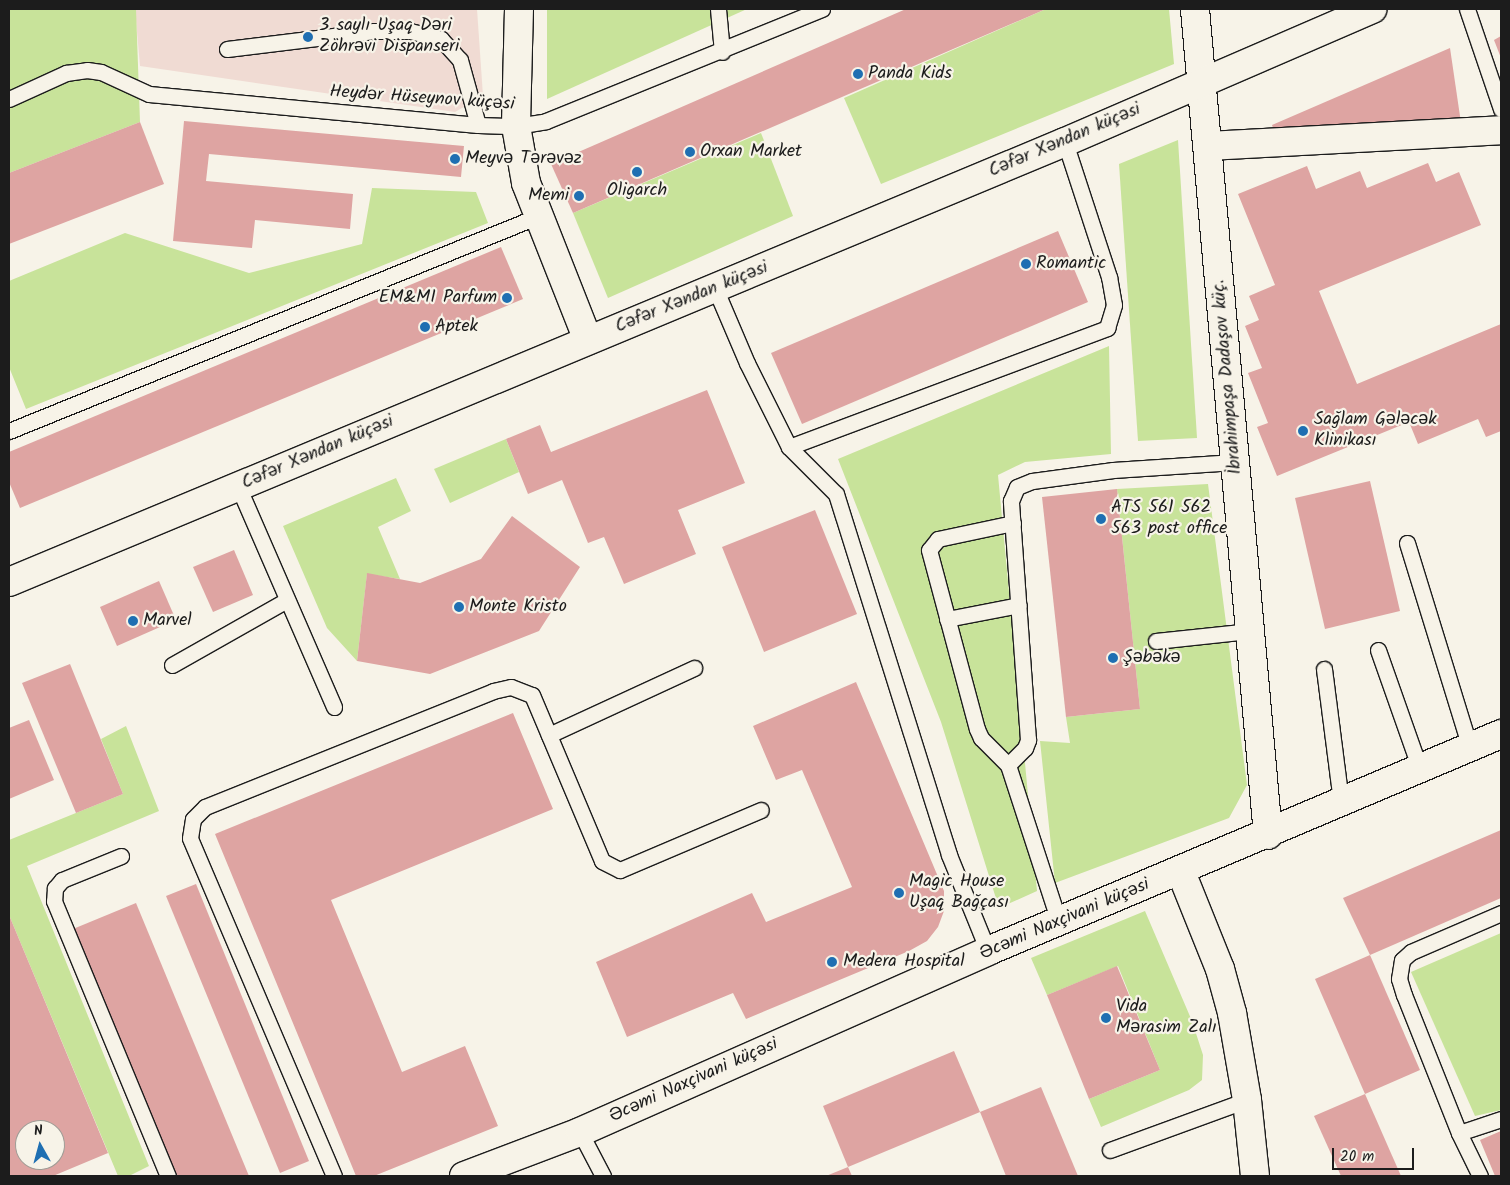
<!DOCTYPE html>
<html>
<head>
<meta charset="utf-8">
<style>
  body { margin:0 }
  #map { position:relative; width:1510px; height:1185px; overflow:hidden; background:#f7f3e8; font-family:Kalam,sans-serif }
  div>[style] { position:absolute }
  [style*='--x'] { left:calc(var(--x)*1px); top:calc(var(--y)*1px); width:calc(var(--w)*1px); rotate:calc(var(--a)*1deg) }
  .built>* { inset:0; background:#f0dbd3 }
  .green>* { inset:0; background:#c8e39a }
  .building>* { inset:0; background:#dea4a2 }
  .roads { filter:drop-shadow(1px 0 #1c1c1c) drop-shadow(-1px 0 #1c1c1c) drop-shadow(0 1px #1c1c1c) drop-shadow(0 -1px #1c1c1c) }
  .lane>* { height:15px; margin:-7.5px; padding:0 7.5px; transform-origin:7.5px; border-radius:7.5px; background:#f7f3e8 }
  .street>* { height:28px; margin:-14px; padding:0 14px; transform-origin:14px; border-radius:14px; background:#f7f3e8 }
  .secondary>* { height:28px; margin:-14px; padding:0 14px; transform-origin:14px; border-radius:14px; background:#f7f3e8 }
  .dots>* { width:14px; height:14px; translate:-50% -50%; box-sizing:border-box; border:2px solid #f7f3e8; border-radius:50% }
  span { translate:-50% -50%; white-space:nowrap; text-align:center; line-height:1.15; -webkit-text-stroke:4.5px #f7f3e8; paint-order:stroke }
  .poi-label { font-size:18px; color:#1c1c1c }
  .left { translate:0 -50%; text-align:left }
  .right { translate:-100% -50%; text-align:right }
  .street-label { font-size:18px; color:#1c1c1c }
  .frame { position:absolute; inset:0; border:10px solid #1c1c1c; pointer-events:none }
  .north { position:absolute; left:15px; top:1120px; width:50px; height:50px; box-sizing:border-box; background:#f7f3e8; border:1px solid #9f9d96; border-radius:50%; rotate:353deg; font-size:14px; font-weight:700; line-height:20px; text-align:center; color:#1c1c1c }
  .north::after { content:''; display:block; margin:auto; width:18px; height:22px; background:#1f6fb2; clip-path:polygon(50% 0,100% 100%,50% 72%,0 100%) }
  .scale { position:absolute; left:1332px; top:1148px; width:82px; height:22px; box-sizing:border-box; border:2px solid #1c1c1c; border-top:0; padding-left:6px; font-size:15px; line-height:18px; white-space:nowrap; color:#1c1c1c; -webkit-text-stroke:4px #f7f3e8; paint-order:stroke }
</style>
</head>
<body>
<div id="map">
  <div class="built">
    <div style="clip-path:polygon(135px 9px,477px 9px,483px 96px,455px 112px,140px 66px)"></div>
  </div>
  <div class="green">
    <div style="clip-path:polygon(9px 9px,136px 9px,140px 122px,9px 173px)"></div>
    <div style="clip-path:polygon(547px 9px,747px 9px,547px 99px)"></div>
    <div style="clip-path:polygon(1046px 9px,1169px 9px,1174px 64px,881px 184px,844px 98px)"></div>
    <div style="clip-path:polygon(761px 133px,793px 216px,608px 298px,573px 213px)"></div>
    <div style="clip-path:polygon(1178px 140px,1197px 438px,1138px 441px,1119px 164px)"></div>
    <div style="clip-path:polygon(372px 188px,476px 192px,488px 223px,26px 409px,9px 367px,9px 281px,125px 233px,249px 273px,362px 244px)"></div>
    <div style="clip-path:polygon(1109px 346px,1111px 454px,1025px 462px,998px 475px,1037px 891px,999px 908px,941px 722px,838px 459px)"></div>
    <div style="clip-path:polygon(506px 439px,519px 472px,450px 503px,434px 469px)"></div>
    <div style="clip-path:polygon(396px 478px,411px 511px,378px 527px,400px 579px,367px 574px,357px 661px,327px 628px,283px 526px)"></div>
    <div style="clip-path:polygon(1208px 484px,1247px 785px,1229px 818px,1055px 883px,1040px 741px,1070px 743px,1066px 717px,1140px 709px,1117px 489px)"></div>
    <div style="clip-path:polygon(126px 726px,159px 811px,27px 866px,149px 1166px,129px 1176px,118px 1176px,9px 915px,9px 840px,123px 794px,101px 739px)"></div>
    <div style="clip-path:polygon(1145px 911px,1192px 1021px,1203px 1055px,1202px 1080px,1189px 1090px,1101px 1127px,1089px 1099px,1160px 1070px,1118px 966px,1047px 995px,1031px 958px)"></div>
    <div style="clip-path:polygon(1501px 933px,1501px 1110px,1475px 1116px,1411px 972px)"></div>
  </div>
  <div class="building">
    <div style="clip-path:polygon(906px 9px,1046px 9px,573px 213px,551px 164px)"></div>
    <div style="clip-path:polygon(1501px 36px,1501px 58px,1494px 40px)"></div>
    <div style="clip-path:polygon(1450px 48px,1461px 123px,1277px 139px,1272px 125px)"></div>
    <div style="clip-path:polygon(184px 121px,464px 146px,461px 177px,209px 154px,206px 181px,353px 194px,350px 229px,255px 220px,252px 248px,173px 241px)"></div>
    <div style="clip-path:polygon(140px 122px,164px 184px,9px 244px,9px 173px)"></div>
    <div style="clip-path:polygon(1428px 163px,1436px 182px,1459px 172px,1481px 225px,1319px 291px,1357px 384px,1501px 324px,1501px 431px,1486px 437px,1478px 419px,1418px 444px,1409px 422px,1277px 476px,1257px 427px,1268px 423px,1248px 373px,1262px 368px,1245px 326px,1259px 320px,1249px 296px,1275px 285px,1238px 194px,1307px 166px,1316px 189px,1360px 171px,1367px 188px)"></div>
    <div style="clip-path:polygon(1058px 231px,1088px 302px,802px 424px,771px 353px)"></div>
    <div style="clip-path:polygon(501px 247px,523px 299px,20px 508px,9px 482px,9px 452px)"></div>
    <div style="clip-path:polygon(707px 390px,745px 483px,678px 510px,696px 554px,624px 584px,604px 537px,588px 543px,562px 480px,528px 494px,506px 439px,540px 425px,551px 452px)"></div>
    <div style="clip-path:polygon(1370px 481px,1400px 611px,1325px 629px,1295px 498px)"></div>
    <div style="clip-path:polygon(1117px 489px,1140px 709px,1066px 717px,1042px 497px)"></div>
    <div style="clip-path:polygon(815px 510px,857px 614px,764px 652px,722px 547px)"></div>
    <div style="clip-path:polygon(512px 516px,580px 567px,539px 631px,430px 674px,357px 661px,367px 573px,420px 583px,481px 559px)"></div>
    <div style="clip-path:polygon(234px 550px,253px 595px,213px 612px,193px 567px)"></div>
    <div style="clip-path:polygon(159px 581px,176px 620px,117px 646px,100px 607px)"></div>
    <div style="clip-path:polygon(70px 664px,123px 794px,76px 813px,22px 683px)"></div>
    <div style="clip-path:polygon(856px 682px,944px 891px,944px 911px,938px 927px,927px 941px,909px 951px,746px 1019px,733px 993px,627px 1037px,596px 962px,752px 893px,766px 922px,852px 887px,802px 770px,776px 780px,753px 726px)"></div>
    <div style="clip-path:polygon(513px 713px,553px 809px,331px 900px,402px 1072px,465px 1046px,498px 1126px,374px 1176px,356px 1176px,215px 834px)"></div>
    <div style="clip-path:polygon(29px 720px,54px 780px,9px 799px,9px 728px)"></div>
    <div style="clip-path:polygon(1501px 830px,1501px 898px,1370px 955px,1343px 898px)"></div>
    <div style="clip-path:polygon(196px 884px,309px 1161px,280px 1173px,166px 896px)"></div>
    <div style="clip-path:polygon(136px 903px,249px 1176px,176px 1176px,73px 929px)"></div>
    <div style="clip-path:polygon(evenodd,9px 915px,108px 1153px,53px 1176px,9px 1176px,9px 915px,25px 1130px,55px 1130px,55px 1160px,25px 1160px,25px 1130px)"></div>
    <div style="clip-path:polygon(1370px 955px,1420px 1070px,1365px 1094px,1315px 979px)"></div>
    <div style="clip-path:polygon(1117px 966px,1160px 1070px,1089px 1099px,1047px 995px)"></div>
    <div style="clip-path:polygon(954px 1051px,980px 1112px,848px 1167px,823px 1106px)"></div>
    <div style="clip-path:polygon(1041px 1087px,1078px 1176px,1006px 1176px,980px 1112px)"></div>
    <div style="clip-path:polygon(1365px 1094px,1401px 1176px,1341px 1176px,1314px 1116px)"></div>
    <div style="clip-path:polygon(1501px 1131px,1501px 1176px,1495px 1176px,1480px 1140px)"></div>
    <div style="clip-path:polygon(848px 1167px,852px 1176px,826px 1176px)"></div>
  </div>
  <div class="roads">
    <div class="lane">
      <div style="--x:718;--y:9;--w:43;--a:84.7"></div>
      <div style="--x:1467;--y:9;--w:106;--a:71.2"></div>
      <div style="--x:227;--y:49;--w:148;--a:-7"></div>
      <div style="--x:374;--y:31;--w:36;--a:0"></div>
      <div style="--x:410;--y:31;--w:32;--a:14"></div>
      <div style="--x:441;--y:39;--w:28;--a:48"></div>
      <div style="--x:460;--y:60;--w:67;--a:74.5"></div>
      <div style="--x:9;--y:99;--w:63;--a:-24.5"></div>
      <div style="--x:66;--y:73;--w:21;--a:-8"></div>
      <div style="--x:87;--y:70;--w:14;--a:8"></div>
      <div style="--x:101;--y:72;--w:53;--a:24.6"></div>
      <div style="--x:149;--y:94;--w:330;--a:5.4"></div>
      <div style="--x:478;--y:125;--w:38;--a:2"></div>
      <div style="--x:516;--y:126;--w:30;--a:-9"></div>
      <div style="--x:546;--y:121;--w:298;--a:-22.1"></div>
      <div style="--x:715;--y:288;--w:82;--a:66.9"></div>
      <div style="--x:747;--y:363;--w:94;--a:63.4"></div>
      <div style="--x:789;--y:447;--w:66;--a:45"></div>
      <div style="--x:836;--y:494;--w:378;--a:72.6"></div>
      <div style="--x:949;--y:855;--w:104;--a:67.9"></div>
      <div style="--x:9;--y:431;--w:569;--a:-22.1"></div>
      <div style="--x:789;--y:447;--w:340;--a:-20.5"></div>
      <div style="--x:1107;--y:328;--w:24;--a:-73"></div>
      <div style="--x:1114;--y:305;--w:28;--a:-100"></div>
      <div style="--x:1109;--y:277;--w:142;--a:-108.1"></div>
      <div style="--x:238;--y:486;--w:241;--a:66.5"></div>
      <div style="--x:1013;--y:523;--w:77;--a:168"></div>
      <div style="--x:938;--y:539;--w:14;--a:129"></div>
      <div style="--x:929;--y:550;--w:185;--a:75"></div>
      <div style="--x:977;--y:729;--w:10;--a:66"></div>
      <div style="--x:981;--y:738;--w:38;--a:45"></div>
      <div style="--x:1008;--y:765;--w:165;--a:72"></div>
      <div style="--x:1407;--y:543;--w:214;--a:72.9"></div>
      <div style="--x:947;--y:619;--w:73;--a:-11"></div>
      <div style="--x:1156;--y:641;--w:95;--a:-6.1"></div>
      <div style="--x:1378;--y:650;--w:126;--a:70.6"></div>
      <div style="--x:172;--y:665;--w:132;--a:-29.5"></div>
      <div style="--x:1324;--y:669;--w:134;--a:82.7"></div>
      <div style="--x:549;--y:735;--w:160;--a:-24.8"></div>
      <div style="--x:1008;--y:765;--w:24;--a:-45"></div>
      <div style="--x:1025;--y:748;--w:9;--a:-69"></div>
      <div style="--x:1028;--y:740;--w:240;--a:-94.1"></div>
      <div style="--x:1011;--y:501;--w:15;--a:-67"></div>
      <div style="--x:1017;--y:487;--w:16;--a:-22"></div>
      <div style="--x:1032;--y:481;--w:82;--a:-7.7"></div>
      <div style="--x:1113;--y:470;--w:122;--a:-3.8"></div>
      <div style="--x:121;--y:856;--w:64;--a:157.9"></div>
      <div style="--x:62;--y:880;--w:11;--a:131"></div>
      <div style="--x:55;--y:888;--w:13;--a:94"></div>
      <div style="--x:54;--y:901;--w:298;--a:67.5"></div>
      <div style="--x:580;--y:1132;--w:50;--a:62.4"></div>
      <div style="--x:1459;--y:1133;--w:149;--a:-111.7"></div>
      <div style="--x:1404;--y:995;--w:17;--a:-107"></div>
      <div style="--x:1399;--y:979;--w:19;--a:-81"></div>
      <div style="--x:1402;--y:960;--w:12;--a:-42"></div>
      <div style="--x:1411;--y:952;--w:98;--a:-23.4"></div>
      <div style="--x:1110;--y:1150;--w:146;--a:-20.1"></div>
      <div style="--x:334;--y:1176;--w:367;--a:-113.1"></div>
      <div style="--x:190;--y:838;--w:19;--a:-81"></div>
      <div style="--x:193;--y:819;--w:17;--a:-45"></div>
      <div style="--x:205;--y:807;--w:310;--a:-21.9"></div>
      <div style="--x:493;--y:691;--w:18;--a:-13"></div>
      <div style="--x:511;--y:687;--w:22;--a:21"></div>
      <div style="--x:532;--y:695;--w:180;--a:67.1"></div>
      <div style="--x:602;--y:861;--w:20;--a:27"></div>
      <div style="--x:620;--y:870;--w:153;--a:-23.1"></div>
      <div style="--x:1480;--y:1176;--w:48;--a:-116"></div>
      <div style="--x:1459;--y:1133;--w:44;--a:-18.4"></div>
    </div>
    <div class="street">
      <div style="--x:519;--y:9;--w:117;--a:91.5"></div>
      <div style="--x:516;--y:126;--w:58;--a:80"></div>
      <div style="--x:526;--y:183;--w:169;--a:68.5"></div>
      <div style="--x:1208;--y:146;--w:293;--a:-3.1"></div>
      <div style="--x:1181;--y:872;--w:105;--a:68.1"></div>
      <div style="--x:1220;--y:969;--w:46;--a:74.7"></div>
      <div style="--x:1232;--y:1013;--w:88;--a:80.2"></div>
      <div style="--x:1247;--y:1100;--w:76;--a:84"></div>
    </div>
    <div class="secondary">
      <div style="--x:1195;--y:9;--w:829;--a:84.95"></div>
      <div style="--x:9;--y:582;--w:1144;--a:-22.62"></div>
      <div style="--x:1065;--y:142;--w:335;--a:-23.4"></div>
      <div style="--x:464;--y:1176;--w:124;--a:-20.8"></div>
      <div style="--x:580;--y:1132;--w:446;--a:-23.9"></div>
      <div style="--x:988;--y:951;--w:557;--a:-22.93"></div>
    </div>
  </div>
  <div class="dots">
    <div style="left:308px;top:37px;background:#1f6fb2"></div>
    <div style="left:858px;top:74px;background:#1f6fb2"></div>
    <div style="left:690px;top:152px;background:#1f6fb2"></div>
    <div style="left:455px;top:159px;background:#1f6fb2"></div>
    <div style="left:637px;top:172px;background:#1f6fb2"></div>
    <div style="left:579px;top:196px;background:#1f6fb2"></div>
    <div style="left:1026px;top:264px;background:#1f6fb2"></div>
    <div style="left:507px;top:298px;background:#1f6fb2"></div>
    <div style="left:425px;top:327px;background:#1f6fb2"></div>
    <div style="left:1303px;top:431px;background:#1f6fb2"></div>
    <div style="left:1101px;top:519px;background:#1f6fb2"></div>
    <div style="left:459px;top:607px;background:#1f6fb2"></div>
    <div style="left:133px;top:621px;background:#1f6fb2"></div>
    <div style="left:1113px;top:658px;background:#1f6fb2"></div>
    <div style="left:899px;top:893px;background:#1f6fb2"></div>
    <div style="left:832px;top:962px;background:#1f6fb2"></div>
    <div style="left:1106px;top:1018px;background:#1f6fb2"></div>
  </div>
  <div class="poi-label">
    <span class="left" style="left:319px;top:37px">3 saylı Uşaq Dəri<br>Zöhrəvi Dispanseri</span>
    <span class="left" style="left:868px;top:74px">Panda Kids</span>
    <span class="left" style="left:700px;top:152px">Orxan Market</span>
    <span class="left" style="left:465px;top:159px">Meyvə Tərəvəz</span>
    <span style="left:637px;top:191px">Oligarch</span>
    <span class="right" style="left:569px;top:196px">Memi</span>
    <span class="left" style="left:1036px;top:264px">Romantic</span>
    <span class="right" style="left:497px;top:298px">EM&amp;MI Parfum</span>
    <span class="left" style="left:435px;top:327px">Aptek</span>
    <span class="left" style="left:1314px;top:431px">Sağlam Gələcək<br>Klinikası</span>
    <span class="left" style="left:1111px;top:519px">ATS 561 562<br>563 post office</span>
    <span class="left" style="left:469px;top:607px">Monte Kristo</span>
    <span class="left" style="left:143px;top:621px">Marvel</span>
    <span class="left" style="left:1123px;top:658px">Şəbəkə</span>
    <span class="left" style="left:909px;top:893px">Magic House<br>Uşaq Bağçası</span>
    <span class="left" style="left:843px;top:962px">Medera Hospital</span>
    <span class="left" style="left:1116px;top:1018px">Vida<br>Mərasim Zalı</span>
  </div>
  <div class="street-label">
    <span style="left:422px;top:99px;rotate:4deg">Heydər Hüseynov küçəsi</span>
    <span style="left:1065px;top:141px;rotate:-23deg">Cəfər Xəndan küçəsi</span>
    <span style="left:692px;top:298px;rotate:-22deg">Cəfər Xəndan küçəsi</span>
    <span style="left:1228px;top:377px;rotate:-95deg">İbrahimpaşa Dadaşov küç.</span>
    <span style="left:318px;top:453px;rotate:-23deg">Cəfər Xəndan küçəsi</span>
    <span style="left:1065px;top:920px;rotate:-23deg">Əcəmi Naxçivani küçəsi</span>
    <span style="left:694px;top:1081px;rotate:-24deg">Əcəmi Naxçivani küçəsi</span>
  </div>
  <div class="frame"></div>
  <div class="north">N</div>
  <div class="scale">20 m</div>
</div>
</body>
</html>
